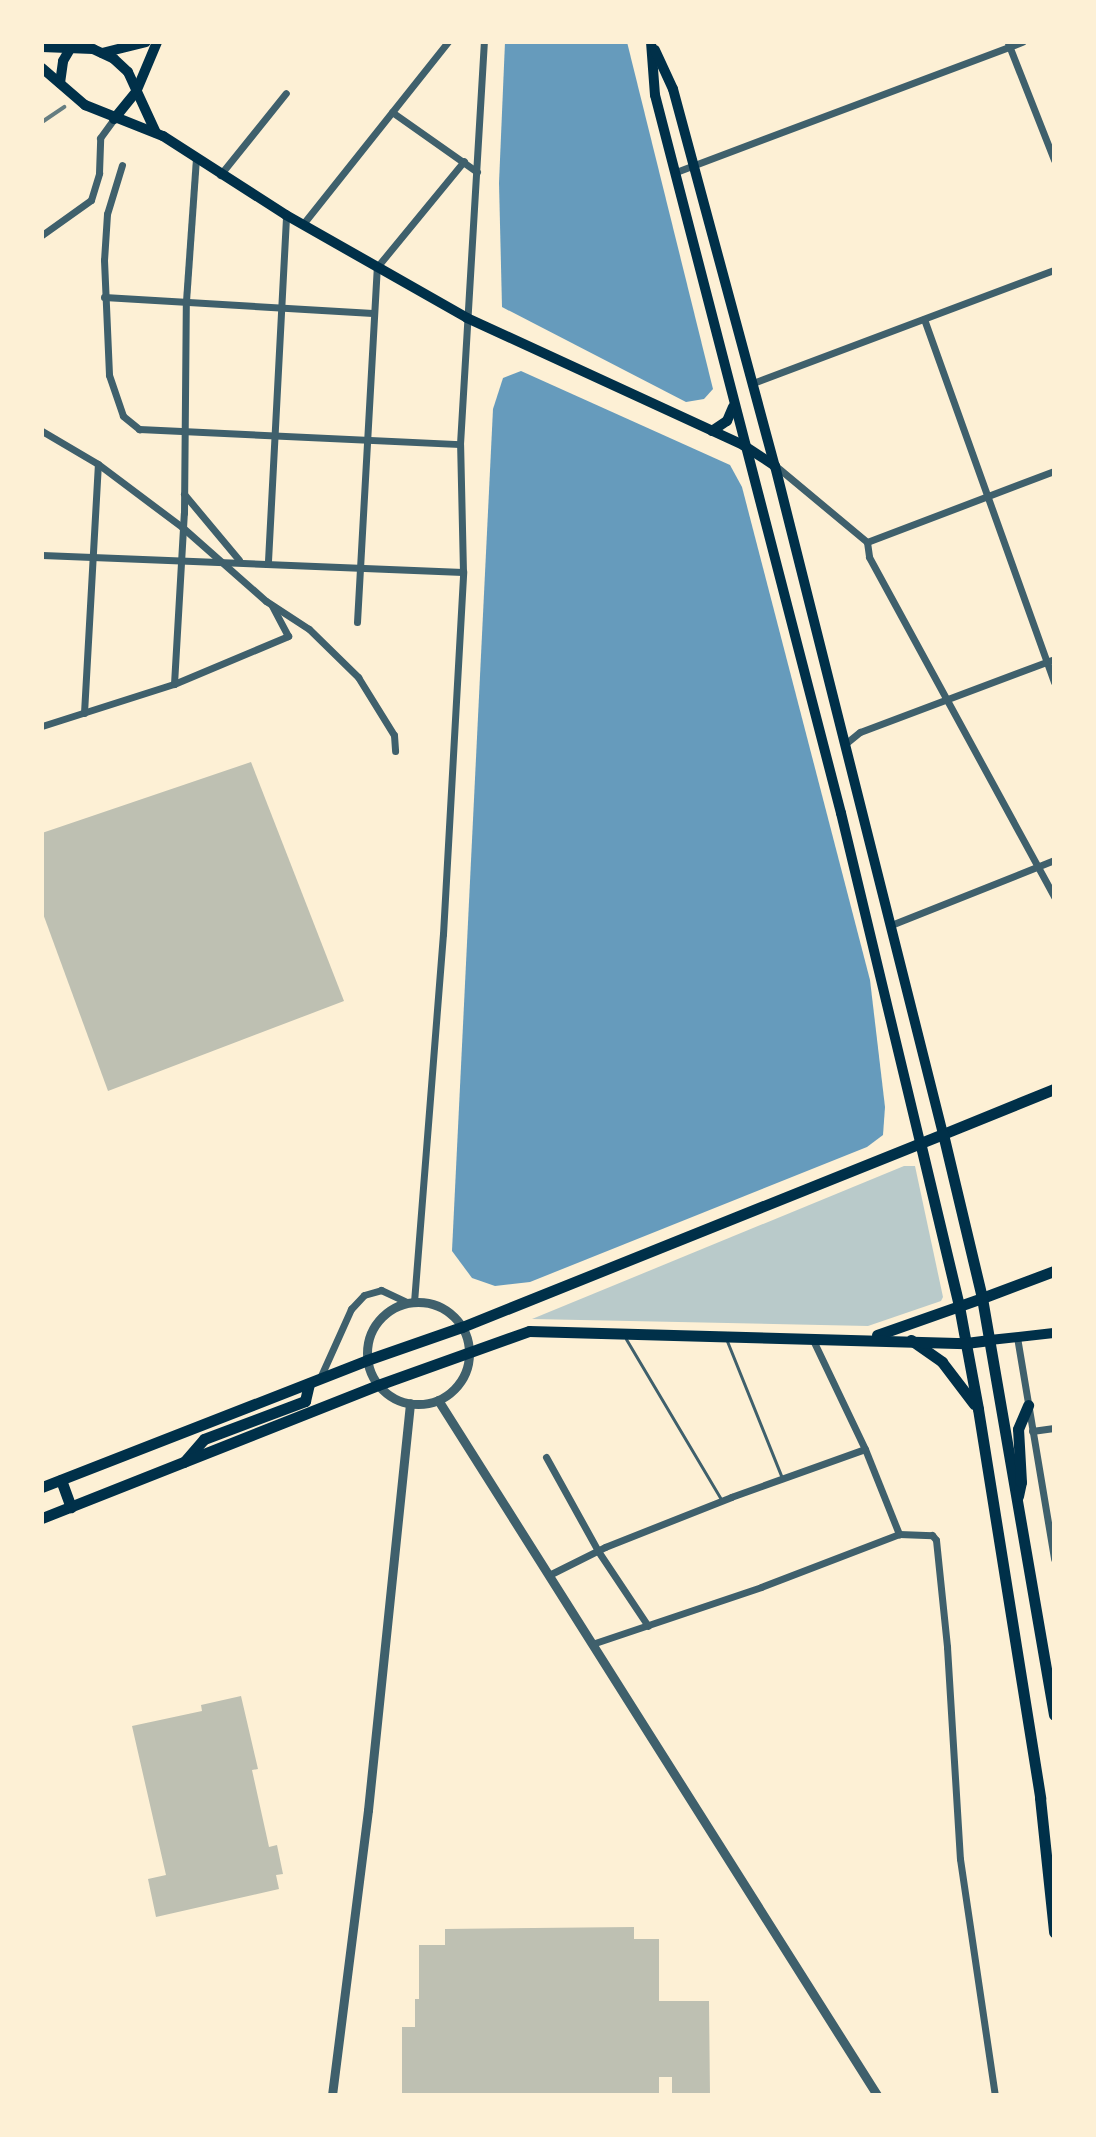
<!DOCTYPE html>
<html>
<head>
<meta charset="utf-8">
<style>
  body { margin:0 }
  #map { position:relative; width:1096px; height:2137px; overflow:hidden; background:#fdf0d5; font-family:Barlow,sans-serif }
  div>[style] { position:absolute }
  [style*='--x'] { left:calc(var(--x)*1px); top:calc(var(--y)*1px); width:calc(var(--w)*1px); rotate:calc(var(--a)*1deg) }
  .green>* { inset:0; background:#b9caca }
  .water>* { inset:0; background:#669bbc }
  .building>* { inset:0; background:#bec0b2 }
  .service>* { height:3px; margin:-1.5px; padding:0 1.5px; transform-origin:1.5px; border-radius:1.5px; background:#3f606c }
  .minor>* { height:7px; margin:-3.5px; padding:0 3.5px; transform-origin:3.5px; border-radius:3.5px; background:#3f606c }
  .tertiary>* { height:9px; margin:-4.5px; padding:0 4.5px; transform-origin:4.5px; border-radius:4.5px; background:#3f606c }
  .tertiary>.ring { margin:-4.5px; padding:0; box-sizing:content-box; background:none; border:9px solid #3f606c; border-radius:50% }
  .secondary>* { height:10px; margin:-5px; padding:0 5px; transform-origin:5px; border-radius:5px; background:#003049 }
  .primary>* { height:11px; margin:-5.5px; padding:0 5.5px; transform-origin:5.5px; border-radius:5.5px; background:#003049 }
  .trunk>* { height:11px; margin:-5.5px; padding:0 5.5px; transform-origin:5.5px; border-radius:5.5px; background:#003049 }
  .rail>* { height:4px; margin:-2px; padding:0 2px; transform-origin:2px; border-radius:2px; background:#657d81 }
  span { translate:-50% -50%; white-space:nowrap; text-align:center; line-height:1.15; -webkit-text-stroke:6px #fdf0d5; paint-order:stroke }
  .frame { position:absolute; inset:0; border:44px solid #fdf0d5; pointer-events:none }
</style>
</head>
<body>
<div id="map">
  <div class="green">
    <div style="clip-path:polygon(904px 1166px,915px 1166px,943px 1297px,941px 1301px,868px 1326px,532px 1319px)"></div>
  </div>
  <div class="water">
    <div style="clip-path:polygon(505px 42px,627px 42px,713px 389px,704px 399px,686px 402px,502px 307px,499px 183px)"></div>
    <div style="clip-path:polygon(521px 371px,730px 465px,742px 487px,870px 980px,885px 1107px,883px 1135px,867px 1147px,530px 1282px,495px 1286px,472px 1278px,452px 1251px,493px 409px,503px 378px)"></div>
  </div>
  <div class="building">
    <div style="clip-path:polygon(251px 762px,344px 1001px,108px 1091px,42px 911px,42px 833px)"></div>
    <div style="clip-path:polygon(241px 1696px,258px 1769px,252px 1770px,269px 1847px,277px 1845px,283px 1874px,276px 1875px,279px 1889px,156px 1917px,148px 1879px,166px 1875px,132px 1726px,202px 1711px,201px 1705px)"></div>
    <div style="clip-path:polygon(634px 1927px,634px 1939px,659px 1939px,659px 2001px,709px 2001px,710px 2095px,672px 2095px,672px 2077px,659px 2077px,659px 2095px,402px 2095px,402px 2027px,415px 2027px,415px 1999px,419px 1999px,419px 1945px,445px 1945px,445px 1929px)"></div>
  </div>
  <div class="service">
    <div style="--x:626;--y:1339;--w:188;--a:59.3"></div>
    <div style="--x:727;--y:1341;--w:148;--a:68.1"></div>
  </div>
  <div class="minor">
    <div style="--x:1008;--y:43;--w:126;--a:68.5"></div>
    <div style="--x:392;--y:112;--w:104;--a:35.2"></div>
    <div style="--x:122;--y:165;--w:51;--a:107"></div>
    <div style="--x:107;--y:214;--w:46;--a:93.7"></div>
    <div style="--x:104;--y:260;--w:115;--a:87.5"></div>
    <div style="--x:109;--y:375;--w:43;--a:71.1"></div>
    <div style="--x:123;--y:416;--w:21;--a:39"></div>
    <div style="--x:139;--y:429;--w:321;--a:2.7"></div>
    <div style="--x:676;--y:172;--w:370;--a:-20.6"></div>
    <div style="--x:220;--y:175;--w:105;--a:-51.2"></div>
    <div style="--x:303;--y:224;--w:233;--a:-51.5"></div>
    <div style="--x:42;--y:235;--w:60;--a:-35.5"></div>
    <div style="--x:91;--y:200;--w:28;--a:-73"></div>
    <div style="--x:99;--y:173;--w:35;--a:-88"></div>
    <div style="--x:100;--y:138;--w:24;--a:-54"></div>
    <div style="--x:104;--y:297;--w:269;--a:3.4"></div>
    <div style="--x:924;--y:319;--w:386;--a:70.3"></div>
    <div style="--x:753;--y:383;--w:322;--a:-20.6"></div>
    <div style="--x:42;--y:431;--w:65;--a:30.5"></div>
    <div style="--x:98;--y:464;--w:105;--a:36.9"></div>
    <div style="--x:182;--y:527;--w:112;--a:41.4"></div>
    <div style="--x:266;--y:601;--w:51;--a:33.1"></div>
    <div style="--x:309;--y:629;--w:69;--a:44.4"></div>
    <div style="--x:358;--y:677;--w:68;--a:58.2"></div>
    <div style="--x:394;--y:735;--w:16;--a:86"></div>
    <div style="--x:777;--y:467;--w:117;--a:39.8"></div>
    <div style="--x:867;--y:542;--w:15;--a:82"></div>
    <div style="--x:869;--y:557;--w:387;--a:61.4"></div>
    <div style="--x:184;--y:494;--w:86;--a:50.2"></div>
    <div style="--x:867;--y:542;--w:200;--a:-20.8"></div>
    <div style="--x:42;--y:555;--w:421;--a:2.3"></div>
    <div style="--x:268;--y:561;--w:346;--a:-87"></div>
    <div style="--x:357;--y:622;--w:356;--a:-86.8"></div>
    <div style="--x:377;--y:267;--w:137;--a:-50.6"></div>
    <div style="--x:174;--y:684;--w:171;--a:-86.7"></div>
    <div style="--x:184;--y:513;--w:212;--a:-89.5"></div>
    <div style="--x:186;--y:301;--w:144;--a:-86"></div>
    <div style="--x:84;--y:713;--w:249;--a:-86.8"></div>
    <div style="--x:42;--y:726;--w:139;--a:-17.7"></div>
    <div style="--x:174;--y:684;--w:124;--a:-22.8"></div>
    <div style="--x:288;--y:636;--w:34;--a:-118"></div>
    <div style="--x:845;--y:744;--w:19;--a:-39"></div>
    <div style="--x:860;--y:732;--w:207;--a:-20.6"></div>
    <div style="--x:891;--y:925;--w:175;--a:-21.7"></div>
    <div style="--x:414;--y:1302;--w:369;--a:-85.5"></div>
    <div style="--x:443;--y:934;--w:363;--a:-86.8"></div>
    <div style="--x:463;--y:572;--w:128;--a:-91.3"></div>
    <div style="--x:460;--y:444;--w:403;--a:-86.6"></div>
    <div style="--x:1017;--y:1337;--w:225;--a:80.5"></div>
    <div style="--x:812;--y:1338;--w:123;--a:64.5"></div>
    <div style="--x:865;--y:1449;--w:92;--a:68.2"></div>
    <div style="--x:320;--y:1378;--w:76;--a:-65.8"></div>
    <div style="--x:351;--y:1309;--w:19;--a:-47"></div>
    <div style="--x:364;--y:1295;--w:18;--a:-16"></div>
    <div style="--x:381;--y:1290;--w:31;--a:25"></div>
    <div style="--x:1032;--y:1431;--w:22;--a:-8"></div>
    <div style="--x:546;--y:1457;--w:107;--a:61"></div>
    <div style="--x:598;--y:1551;--w:90;--a:56.3"></div>
    <div style="--x:549;--y:1575;--w:63;--a:-26.6"></div>
    <div style="--x:605;--y:1547;--w:136;--a:-21.6"></div>
    <div style="--x:731;--y:1497;--w:142;--a:-19.7"></div>
    <div style="--x:592;--y:1644;--w:178;--a:-18.6"></div>
    <div style="--x:761;--y:1587;--w:148;--a:-21"></div>
    <div style="--x:899;--y:1534;--w:33;--a:2"></div>
    <div style="--x:932;--y:1535;--w:6;--a:51"></div>
    <div style="--x:936;--y:1540;--w:108;--a:84.1"></div>
    <div style="--x:947;--y:1647;--w:212;--a:86.5"></div>
    <div style="--x:960;--y:1859;--w:239;--a:81.6"></div>
  </div>
  <div class="tertiary">
    <div class="ring" style="left:367px;top:1302px;width:93px;height:93px"></div>
    <div style="--x:438;--y:1400;--w:822;--a:57.72"></div>
    <div style="--x:332;--y:2095;--w:287;--a:-82.8"></div>
    <div style="--x:368;--y:1810;--w:409;--a:-84.1"></div>
  </div>
  <div class="secondary">
    <div style="--x:651;--y:42;--w:53;--a:85.7"></div>
    <div style="--x:655;--y:95;--w:742;--a:75.48"></div>
    <div style="--x:841;--y:813;--w:338;--a:76.5"></div>
    <div style="--x:42;--y:47;--w:51;--a:2.2"></div>
    <div style="--x:93;--y:49;--w:23;--a:25"></div>
    <div style="--x:114;--y:59;--w:19;--a:43"></div>
    <div style="--x:128;--y:72;--w:67;--a:65.3"></div>
    <div style="--x:655;--y:50;--w:43;--a:65.2"></div>
    <div style="--x:673;--y:89;--w:391;--a:74.9"></div>
    <div style="--x:775;--y:466;--w:689;--a:75.88"></div>
    <div style="--x:102;--y:53;--w:45;--a:-14"></div>
    <div style="--x:42;--y:68;--w:57;--a:40.7"></div>
    <div style="--x:85;--y:105;--w:84;--a:21.7"></div>
    <div style="--x:163;--y:136;--w:146;--a:32.7"></div>
    <div style="--x:286;--y:215;--w:208;--a:29.6"></div>
    <div style="--x:467;--y:318;--w:304;--a:24.7"></div>
    <div style="--x:743;--y:445;--w:38;--a:33"></div>
    <div style="--x:60;--y:83;--w:22;--a:-82"></div>
    <div style="--x:63;--y:61;--w:14;--a:-60"></div>
    <div style="--x:114;--y:119;--w:35;--a:-51"></div>
    <div style="--x:136;--y:92;--w:54;--a:-67.2"></div>
    <div style="--x:712;--y:431;--w:18;--a:-34"></div>
    <div style="--x:727;--y:421;--w:15;--a:-67"></div>
    <div style="--x:990;--y:1340;--w:64;--a:-6.2"></div>
  </div>
  <div class="primary">
    <div style="--x:943;--y:1134;--w:120;--a:-22.1"></div>
    <div style="--x:982;--y:1298;--w:77;--a:-20.6"></div>
  </div>
  <div class="trunk">
    <div style="--x:920;--y:1142;--w:169;--a:76.6"></div>
    <div style="--x:959;--y:1306;--w:105;--a:79.5"></div>
    <div style="--x:978;--y:1409;--w:394;--a:80.9"></div>
    <div style="--x:1040;--y:1798;--w:135;--a:84"></div>
    <div style="--x:877;--y:1335;--w:111;--a:-19.4"></div>
    <div style="--x:911;--y:1340;--w:38;--a:35"></div>
    <div style="--x:942;--y:1362;--w:53;--a:52.7"></div>
    <div style="--x:184;--y:1462;--w:30;--a:-49"></div>
    <div style="--x:204;--y:1439;--w:108;--a:-20.6"></div>
    <div style="--x:305;--y:1401;--w:18;--a:-77"></div>
    <div style="--x:61;--y:1480;--w:29;--a:70"></div>
    <div style="--x:42;--y:1487;--w:349;--a:-21.3"></div>
    <div style="--x:367;--y:1360;--w:101;--a:-19.2"></div>
    <div style="--x:462;--y:1327;--w:518;--a:-21.86"></div>
    <div style="--x:943;--y:1134;--w:169;--a:76.6"></div>
    <div style="--x:982;--y:1298;--w:423;--a:80.2"></div>
    <div style="--x:1018;--y:1496;--w:14;--a:-78"></div>
    <div style="--x:1021;--y:1482;--w:53;--a:-93.2"></div>
    <div style="--x:1018;--y:1429;--w:26;--a:-67"></div>
    <div style="--x:42;--y:1518;--w:361;--a:-21.6"></div>
    <div style="--x:378;--y:1385;--w:160;--a:-19.7"></div>
    <div style="--x:529;--y:1331;--w:437;--a:1.6"></div>
    <div style="--x:966;--y:1343;--w:24;--a:-7"></div>
  </div>
  <div class="rail">
    <div style="--x:42;--y:122;--w:27;--a:-34"></div>
  </div>
  <div class="frame"></div>
</div>
</body>
</html>
